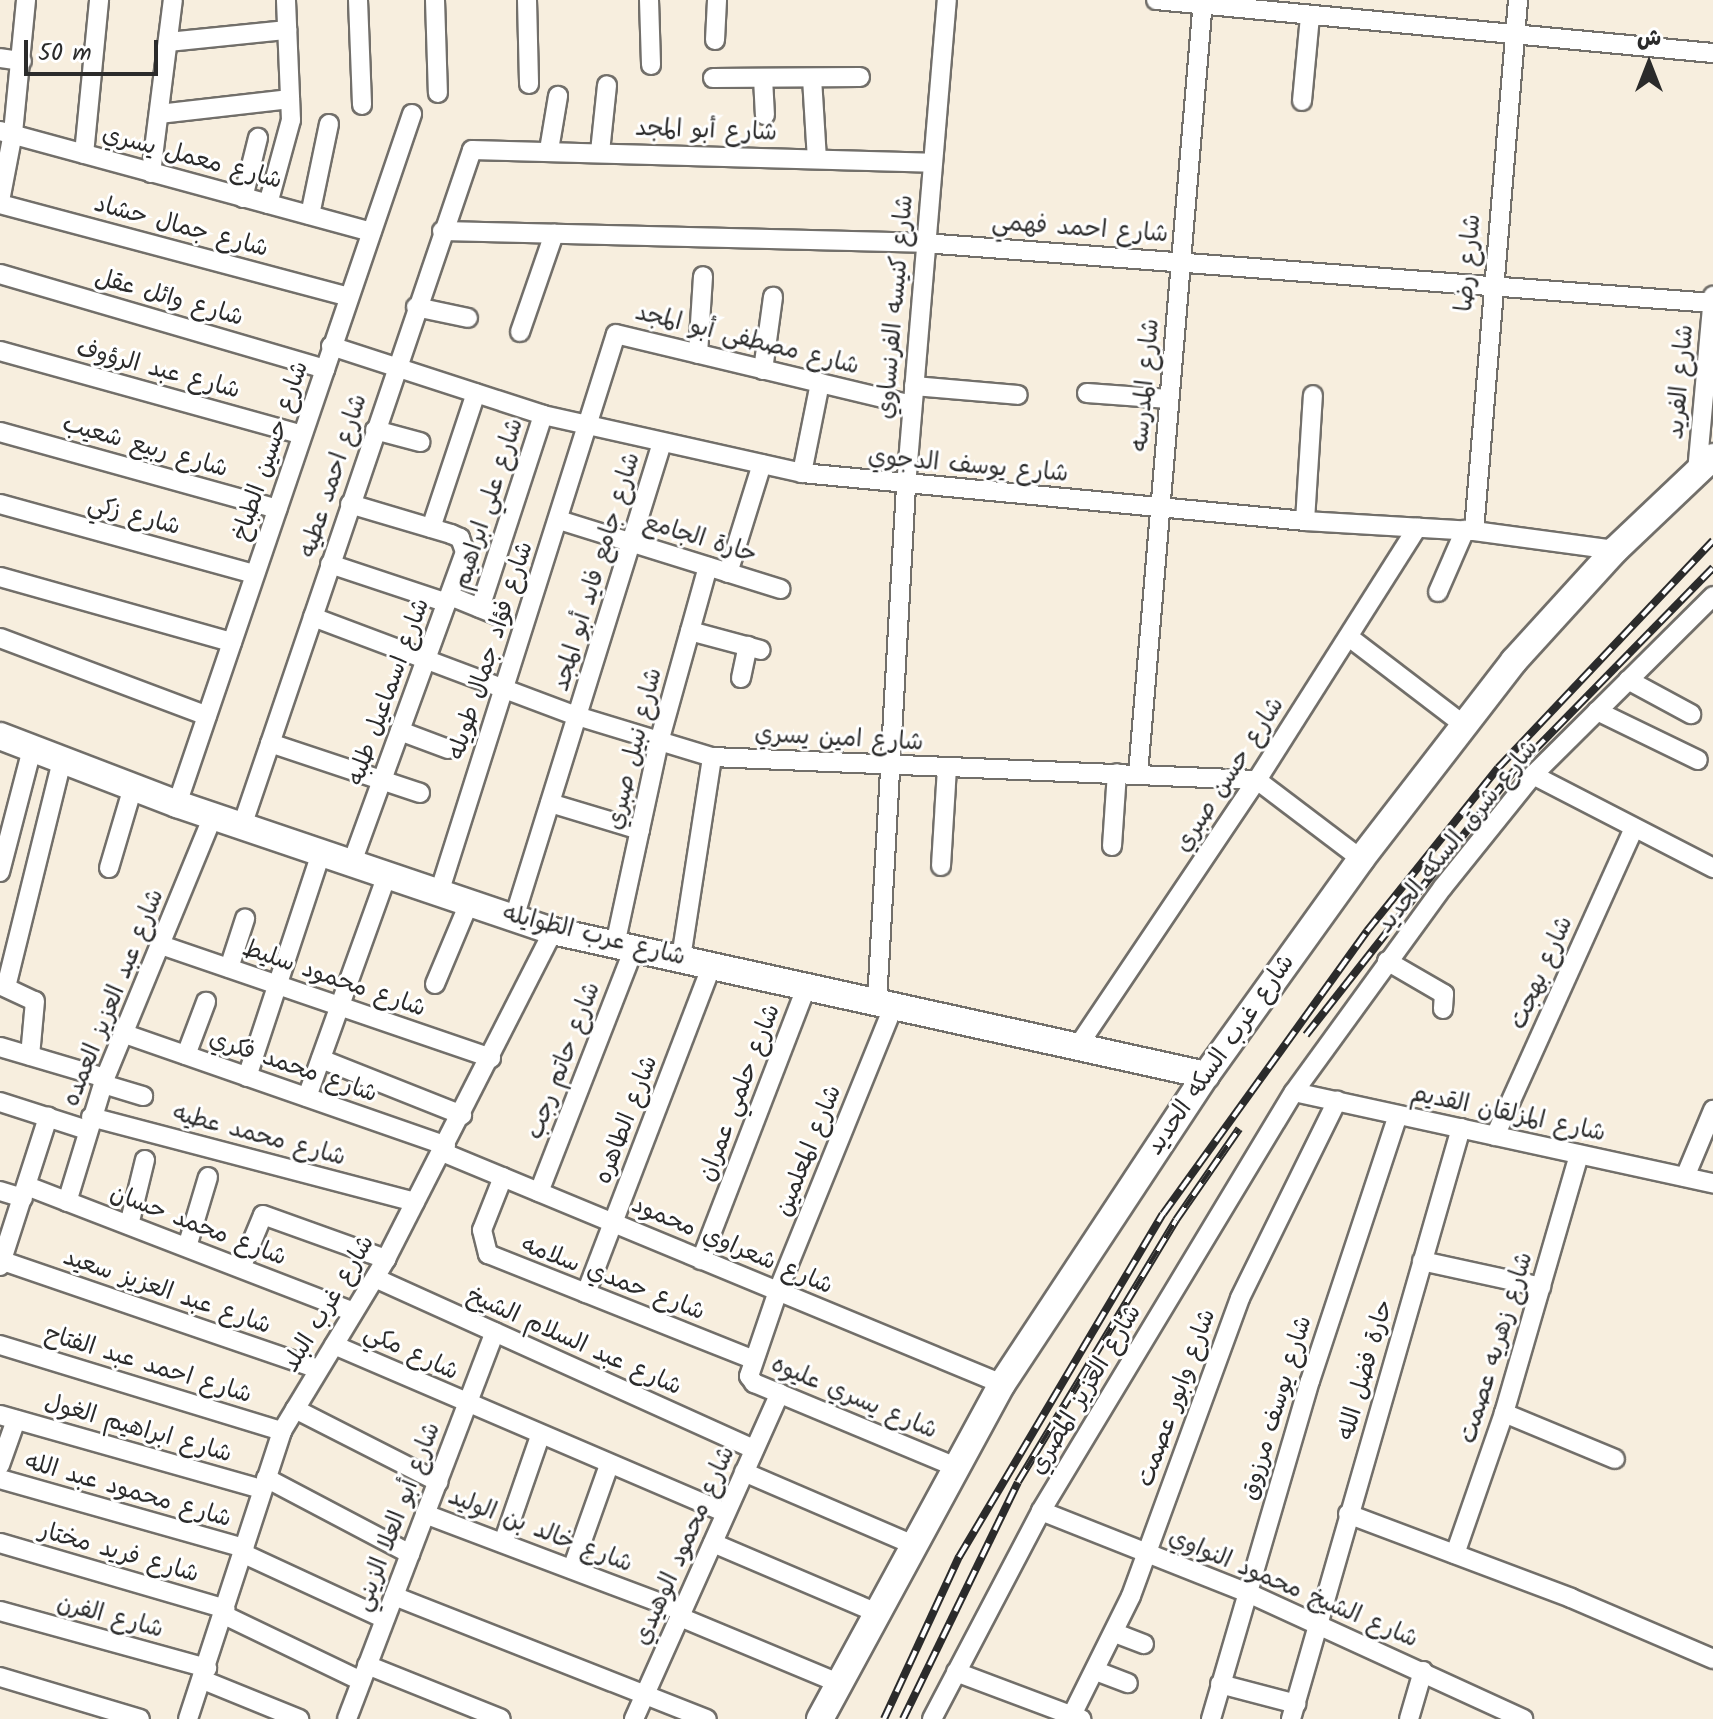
<!DOCTYPE html>
<html>
<head>
<meta charset="utf-8">
<style>
  body { margin:0 }
  #map { position:relative; width:1713px; height:1719px; overflow:hidden; background:#f7eede; font-family:Kalam,"Playpen Sans Arabic",sans-serif }
  div>[style] { position:absolute }
  [style*='--x'] { left:calc(var(--x)*1px); top:calc(var(--y)*1px); width:calc(var(--w)*1px); rotate:calc(var(--a)*1deg) }
  .roads { filter:drop-shadow(2px 0 #726f6a) drop-shadow(-2px 0 #726f6a) drop-shadow(0 2px #726f6a) drop-shadow(0 -2px #726f6a) }
  .street>* { height:18px; margin:-9px; padding:0 9px; transform-origin:9px; border-radius:9px; background:#fff }
  .secondary>* { height:26px; margin:-13px; padding:0 13px; transform-origin:13px; border-radius:13px; background:#fff }
  .rail>* { height:8px; margin-top:-4px; transform-origin:0; background:repeating-linear-gradient(90deg,#fff 0 15px,#2b2b2b 0 30px); box-sizing:border-box; border-block:2px solid #2b2b2b }
  span { translate:-50% -50%; white-space:nowrap; text-align:center; line-height:1.15; -webkit-text-stroke:6px #fff; paint-order:stroke }
  .street-label { font-size:24px; color:#2b2b2b }
  .north { position:absolute; left:1609px; top:24px; width:80px; height:80px; -webkit-text-stroke:6px #fff; paint-order:stroke; rotate:0deg; font-size:22px; font-weight:700; line-height:32px; text-align:center; color:#2b2b2b }
  .north::after { content:''; display:block; margin:auto; width:28px; height:36px; background:#2b2b2b; clip-path:polygon(50% 0,100% 100%,50% 72%,0 100%) }
  .scale { position:absolute; left:24px; top:40px; width:134px; height:36px; box-sizing:border-box; border:4px solid #2b2b2b; border-top:0; padding-left:10px; font-size:24px; line-height:28px; white-space:nowrap; color:#2b2b2b; -webkit-text-stroke:6px #fff; paint-order:stroke }
</style>
</head>
<body>
<div id="map">
  <div class="roads">
    <div class="street">
      <div style="--x:358;--y:0;--w:105;--a:87.8"></div>
      <div style="--x:435;--y:0;--w:93;--a:88.2"></div>
      <div style="--x:527;--y:0;--w:84;--a:88.6"></div>
      <div style="--x:649;--y:0;--w:65;--a:88.2"></div>
      <div style="--x:1156;--y:0;--w:560;--a:5.44"></div>
      <div style="--x:715;--y:40;--w:40;--a:-87.1"></div>
      <div style="--x:168;--y:42;--w:120;--a:-5.8"></div>
      <div style="--x:0;--y:58;--w:22;--a:8"></div>
      <div style="--x:713;--y:78;--w:147;--a:-0.4"></div>
      <div style="--x:763;--y:78;--w:37;--a:87"></div>
      <div style="--x:812;--y:78;--w:81;--a:86.5"></div>
      <div style="--x:1302;--y:101;--w:85;--a:-84.6"></div>
      <div style="--x:159;--y:114;--w:132;--a:-6.5"></div>
      <div style="--x:0;--y:131;--w:385;--a:15.2"></div>
      <div style="--x:549;--y:150;--w:55;--a:-80.5"></div>
      <div style="--x:600;--y:152;--w:67;--a:-84"></div>
      <div style="--x:84;--y:154;--w:155;--a:-84.4"></div>
      <div style="--x:151;--y:173;--w:174;--a:-82.8"></div>
      <div style="--x:243;--y:198;--w:62;--a:-76"></div>
      <div style="--x:0;--y:201;--w:69;--a:-79.2"></div>
      <div style="--x:13;--y:133;--w:134;--a:-84.4"></div>
      <div style="--x:0;--y:204;--w:361;--a:14.9"></div>
      <div style="--x:268;--y:204;--w:87;--a:-74.7"></div>
      <div style="--x:291;--y:120;--w:120;--a:-92.4"></div>
      <div style="--x:310;--y:215;--w:93;--a:-78.2"></div>
      <div style="--x:442;--y:231;--w:482;--a:1.4"></div>
      <div style="--x:924;--y:243;--w:790;--a:4.35"></div>
      <div style="--x:0;--y:274;--w:339;--a:16.3"></div>
      <div style="--x:416;--y:307;--w:53;--a:11.9"></div>
      <div style="--x:520;--y:332;--w:104;--a:-70.9"></div>
      <div style="--x:331;--y:346;--w:223;--a:18"></div>
      <div style="--x:543;--y:415;--w:265;--a:12.6"></div>
      <div style="--x:802;--y:473;--w:505;--a:5.45"></div>
      <div style="--x:1305;--y:521;--w:169;--a:3.4"></div>
      <div style="--x:1474;--y:531;--w:142;--a:7.7"></div>
      <div style="--x:0;--y:351;--w:313;--a:15.5"></div>
      <div style="--x:698;--y:354;--w:78;--a:-86.3"></div>
      <div style="--x:763;--y:370;--w:74;--a:-82.2"></div>
      <div style="--x:914;--y:386;--w:104;--a:4.9"></div>
      <div style="--x:1087;--y:393;--w:82;--a:4.2"></div>
      <div style="--x:375;--y:430;--w:47;--a:14.9"></div>
      <div style="--x:0;--y:432;--w:288;--a:15.5"></div>
      <div style="--x:1697;--y:472;--w:177;--a:-84.8"></div>
      <div style="--x:802;--y:473;--w:92;--a:-78.7"></div>
      <div style="--x:0;--y:504;--w:264;--a:15.4"></div>
      <div style="--x:350;--y:504;--w:105;--a:16.5"></div>
      <div style="--x:451;--y:534;--w:10;--a:24"></div>
      <div style="--x:460;--y:538;--w:15;--a:70"></div>
      <div style="--x:465;--y:552;--w:331;--a:110"></div>
      <div style="--x:559;--y:520;--w:232;--a:17.3"></div>
      <div style="--x:1305;--y:521;--w:126;--a:-86.4"></div>
      <div style="--x:431;--y:528;--w:142;--a:-71.6"></div>
      <div style="--x:1474;--y:531;--w:533;--a:-85.26"></div>
      <div style="--x:330;--y:564;--w:123;--a:18.4"></div>
      <div style="--x:728;--y:573;--w:114;--a:-72.7"></div>
      <div style="--x:0;--y:577;--w:241;--a:15.7"></div>
      <div style="--x:1438;--y:592;--w:68;--a:-66.5"></div>
      <div style="--x:450;--y:596;--w:51;--a:22"></div>
      <div style="--x:480;--y:608;--w:203;--a:-71.9"></div>
      <div style="--x:313;--y:617;--w:282;--a:20.6"></div>
      <div style="--x:577;--y:716;--w:141;--a:16.9"></div>
      <div style="--x:712;--y:757;--w:545;--a:2.42"></div>
      <div style="--x:1257;--y:780;--w:131;--a:37.2"></div>
      <div style="--x:690;--y:631;--w:73;--a:15"></div>
      <div style="--x:1349;--y:637;--w:145;--a:37.4"></div>
      <div style="--x:0;--y:638;--w:221;--a:20.6"></div>
      <div style="--x:741;--y:678;--w:33;--a:-78"></div>
      <div style="--x:1628;--y:680;--w:72;--a:28.4"></div>
      <div style="--x:1597;--y:711;--w:112;--a:25.9"></div>
      <div style="--x:400;--y:731;--w:51;--a:20.6"></div>
      <div style="--x:270;--y:743;--w:158;--a:18.4"></div>
      <div style="--x:1138;--y:774;--w:777;--a:-85.2"></div>
      <div style="--x:1533;--y:775;--w:203;--a:27.3"></div>
      <div style="--x:550;--y:803;--w:94;--a:16.7"></div>
      <div style="--x:177;--y:804;--w:729;--a:-71.19"></div>
      <div style="--x:242;--y:826;--w:714;--a:-71.21"></div>
      <div style="--x:472;--y:150;--w:460;--a:1.6"></div>
      <div style="--x:1112;--y:846;--w:73;--a:-86.1"></div>
      <div style="--x:941;--y:866;--w:97;--a:-86.5"></div>
      <div style="--x:109;--y:868;--w:84;--a:-73.5"></div>
      <div style="--x:0;--y:872;--w:127;--a:-75.4"></div>
      <div style="--x:439;--y:893;--w:586;--a:-72.43"></div>
      <div style="--x:616;--y:334;--w:304;--a:13.5"></div>
      <div style="--x:514;--y:918;--w:498;--a:-72.7"></div>
      <div style="--x:161;--y:945;--w:349;--a:18.9"></div>
      <div style="--x:615;--y:945;--w:208;--a:-77.8"></div>
      <div style="--x:659;--y:742;--w:182;--a:-74.4"></div>
      <div style="--x:681;--y:958;--w:203;--a:-81.2"></div>
      <div style="--x:1387;--y:961;--w:66;--a:30.1"></div>
      <div style="--x:1444;--y:994;--w:15;--a:94"></div>
      <div style="--x:229;--y:968;--w:52;--a:-71.9"></div>
      <div style="--x:435;--y:984;--w:88;--a:-67.2"></div>
      <div style="--x:0;--y:985;--w:38;--a:25"></div>
      <div style="--x:35;--y:1001;--w:55;--a:95.2"></div>
      <div style="--x:6;--y:987;--w:234;--a:-76.1"></div>
      <div style="--x:877;--y:1002;--w:517;--a:-86.78"></div>
      <div style="--x:906;--y:486;--w:488;--a:-85.2"></div>
      <div style="--x:894;--y:1005;--w:309;--a:112.1"></div>
      <div style="--x:778;--y:1291;--w:90;--a:108.8"></div>
      <div style="--x:749;--y:1376;--w:9;--a:54"></div>
      <div style="--x:754;--y:1383;--w:221;--a:22.6"></div>
      <div style="--x:125;--y:1034;--w:340;--a:19.2"></div>
      <div style="--x:1078;--y:1046;--w:321;--a:-56.1"></div>
      <div style="--x:1257;--y:780;--w:299;--a:-57.6"></div>
      <div style="--x:0;--y:1047;--w:109;--a:16.4"></div>
      <div style="--x:186;--y:1055;--w:57;--a:-69.3"></div>
      <div style="--x:321;--y:1059;--w:152;--a:21.7"></div>
      <div style="--x:247;--y:1077;--w:236;--a:-71.7"></div>
      <div style="--x:103;--y:1084;--w:42;--a:16.7"></div>
      <div style="--x:1294;--y:1092;--w:429;--a:12.3"></div>
      <div style="--x:307;--y:1097;--w:236;--a:-70.2"></div>
      <div style="--x:0;--y:1102;--w:91;--a:17.8"></div>
      <div style="--x:91;--y:1117;--w:335;--a:14.7"></div>
      <div style="--x:1495;--y:1136;--w:336;--a:-65.7"></div>
      <div style="--x:442;--y:1152;--w:606;--a:22.5"></div>
      <div style="--x:503;--y:1177;--w:57;--a:111.6"></div>
      <div style="--x:482;--y:1230;--w:25;--a:76"></div>
      <div style="--x:488;--y:1254;--w:286;--a:21.7"></div>
      <div style="--x:1685;--y:1177;--w:73;--a:-67.3"></div>
      <div style="--x:27;--y:1186;--w:350;--a:21.1"></div>
      <div style="--x:0;--y:1191;--w:24;--a:17"></div>
      <div style="--x:539;--y:1192;--w:262;--a:-68.7"></div>
      <div style="--x:67;--y:1202;--w:130;--a:-73"></div>
      <div style="--x:105;--y:1078;--w:283;--a:-67.6"></div>
      <div style="--x:129;--y:1225;--w:67;--a:-76.2"></div>
      <div style="--x:187;--y:1247;--w:73;--a:-73.3"></div>
      <div style="--x:0;--y:1260;--w:337;--a:18.9"></div>
      <div style="--x:701;--y:1260;--w:292;--a:-68.9"></div>
      <div style="--x:1422;--y:1261;--w:122;--a:12.3"></div>
      <div style="--x:0;--y:1266;--w:157;--a:-72.1"></div>
      <div style="--x:241;--y:1268;--w:57;--a:-67.5"></div>
      <div style="--x:263;--y:1215;--w:131;--a:19.7"></div>
      <div style="--x:375;--y:1278;--w:416;--a:24.3"></div>
      <div style="--x:586;--y:1293;--w:351;--a:-69"></div>
      <div style="--x:0;--y:1345;--w:295;--a:17"></div>
      <div style="--x:334;--y:1345;--w:426;--a:23.2"></div>
      <div style="--x:295;--y:1409;--w:161;--a:27"></div>
      <div style="--x:1504;--y:1413;--w:120;--a:22.5"></div>
      <div style="--x:0;--y:1415;--w:272;--a:15.8"></div>
      <div style="--x:0;--y:1465;--w:48;--a:-70.4"></div>
      <div style="--x:744;--y:1472;--w:182;--a:23.3"></div>
      <div style="--x:266;--y:1478;--w:163;--a:27.8"></div>
      <div style="--x:0;--y:1479;--w:254;--a:15.8"></div>
      <div style="--x:1041;--y:1511;--w:220;--a:21.6"></div>
      <div style="--x:1246;--y:1592;--w:305;--a:24.6"></div>
      <div style="--x:425;--y:1514;--w:275;--a:20.7"></div>
      <div style="--x:1348;--y:1514;--w:238;--a:20.6"></div>
      <div style="--x:1571;--y:1598;--w:155;--a:23.2"></div>
      <div style="--x:0;--y:1543;--w:235;--a:16.3"></div>
      <div style="--x:503;--y:1543;--w:113;--a:-70.9"></div>
      <div style="--x:713;--y:1543;--w:176;--a:23.1"></div>
      <div style="--x:242;--y:1553;--w:157;--a:24.8"></div>
      <div style="--x:1455;--y:1554;--w:149;--a:-70.8"></div>
      <div style="--x:1504;--y:1413;--w:269;--a:-73.8"></div>
      <div style="--x:572;--y:1569;--w:110;--a:-70.4"></div>
      <div style="--x:394;--y:1596;--w:336;--a:21.5"></div>
      <div style="--x:0;--y:1611;--w:215;--a:15.4"></div>
      <div style="--x:224;--y:1615;--w:152;--a:25.7"></div>
      <div style="--x:680;--y:1617;--w:169;--a:22.6"></div>
      <div style="--x:1115;--y:1633;--w:31;--a:21"></div>
      <div style="--x:367;--y:1665;--w:144;--a:21.9"></div>
      <div style="--x:1096;--y:1671;--w:34;--a:21"></div>
      <div style="--x:956;--y:1672;--w:134;--a:20.6"></div>
      <div style="--x:0;--y:1677;--w:146;--a:16.7"></div>
      <div style="--x:203;--y:1680;--w:104;--a:22.1"></div>
      <div style="--x:1220;--y:1684;--w:79;--a:14.7"></div>
      <div style="--x:188;--y:1719;--w:303;--a:-71.9"></div>
      <div style="--x:282;--y:1431;--w:201;--a:-58.8"></div>
      <div style="--x:386;--y:1259;--w:368;--a:-63"></div>
      <div style="--x:347;--y:1719;--w:414;--a:-69.1"></div>
      <div style="--x:634;--y:1719;--w:357;--a:-65.9"></div>
      <div style="--x:932;--y:1719;--w:235;--a:-62.3"></div>
      <div style="--x:1041;--y:1511;--w:489;--a:-58.9"></div>
      <div style="--x:1294;--y:1092;--w:253;--a:-54"></div>
      <div style="--x:1443;--y:887;--w:144;--a:-51.2"></div>
      <div style="--x:1533;--y:775;--w:254;--a:-44.8"></div>
      <div style="--x:1070;--y:1719;--w:137;--a:-63.6"></div>
      <div style="--x:1131;--y:1596;--w:317;--a:-69.9"></div>
      <div style="--x:1240;--y:1298;--w:220;--a:-63.8"></div>
      <div style="--x:1211;--y:1719;--w:352;--a:-73.7"></div>
      <div style="--x:1310;--y:1381;--w:280;--a:-71.7"></div>
      <div style="--x:1291;--y:1719;--w:615;--a:-73.95"></div>
      <div style="--x:1409;--y:1719;--w:50;--a:-73.7"></div>
    </div>
    <div class="secondary">
      <div style="--x:0;--y:736;--w:190;--a:21"></div>
      <div style="--x:177;--y:804;--w:397;--a:18.7"></div>
      <div style="--x:553;--y:931;--w:669;--a:12.44"></div>
      <div style="--x:820;--y:1719;--w:381;--a:-61.5"></div>
      <div style="--x:1002;--y:1384;--w:370;--a:-56.6"></div>
      <div style="--x:1206;--y:1075;--w:266;--a:-54.3"></div>
      <div style="--x:1361;--y:859;--w:250;--a:-52.3"></div>
      <div style="--x:1514;--y:661;--w:150;--a:-47.7"></div>
      <div style="--x:1615;--y:550;--w:135;--a:-43.5"></div>
    </div>
  </div>
  <div class="rail">
    <div style="--x:1306;--y:1035;--w:335;--a:-51.8"></div>
    <div style="--x:1513;--y:772;--w:286;--a:-45.6"></div>
    <div style="--x:884;--y:1719;--w:179;--a:-65.2"></div>
    <div style="--x:959;--y:1557;--w:399;--a:-59.3"></div>
    <div style="--x:1163;--y:1214;--w:349;--a:-54.2"></div>
    <div style="--x:1367;--y:931;--w:209;--a:-51.2"></div>
    <div style="--x:1498;--y:768;--w:313;--a:-46.6"></div>
    <div style="--x:903;--y:1719;--w:263;--a:-64.1"></div>
    <div style="--x:1018;--y:1482;--w:306;--a:-58.9"></div>
    <div style="--x:1176;--y:1220;--w:111;--a:-55.3"></div>
  </div>
  <div class="street-label">
    <span style="left:706px;top:131px;rotate:2deg">شارع أبو المجد</span>
    <span style="left:192px;top:158px;rotate:15deg">شارع معمل يسري</span>
    <span style="left:181px;top:227px;rotate:15deg">شارع جمال حشاد</span>
    <span style="left:1080px;top:229px;rotate:4deg">شارع احمد فهمي</span>
    <span style="left:1469px;top:263px;rotate:-85deg">شارع رضا</span>
    <span style="left:169px;top:298px;rotate:16deg">شارع وائل عقل</span>
    <span style="left:896px;top:307px;rotate:-85deg">شارع كنيسه الفرنساوي</span>
    <span style="left:747px;top:340px;rotate:14deg">شارع مصطفى أبو المجد</span>
    <span style="left:158px;top:370px;rotate:15deg">شارع عبد الرؤوف</span>
    <span style="left:1681px;top:382px;rotate:-85deg">شارع الفريد</span>
    <span style="left:1146px;top:385px;rotate:-85deg">شارع المدرسه</span>
    <span style="left:145px;top:447px;rotate:16deg">شارع ربيع شعيب</span>
    <span style="left:271px;top:451px;rotate:-71deg">شارع حسين الطباخ</span>
    <span style="left:968px;top:466px;rotate:5deg">شارع يوسف الدجوي</span>
    <span style="left:334px;top:476px;rotate:-72deg">شارع احمد عطيه</span>
    <span style="left:489px;top:504px;rotate:-72deg">شارع علي ابراهيم</span>
    <span style="left:134px;top:516px;rotate:15deg">شارع زكي</span>
    <span style="left:700px;top:539px;rotate:17deg">حارة الجامع</span>
    <span style="left:597px;top:572px;rotate:-73deg">شارع جامع فايد أبو المجد</span>
    <span style="left:491px;top:651px;rotate:-72deg">شارع فؤاد جمال طويله</span>
    <span style="left:389px;top:692px;rotate:-70deg">شارع اسماعيل طلبه</span>
    <span style="left:839px;top:739px;rotate:3deg">شارع امين يسري</span>
    <span style="left:635px;top:749px;rotate:-76deg">شارع نبيل صبري</span>
    <span style="left:1230px;top:775px;rotate:-57deg">شارع حسن صبري</span>
    <span style="left:1458px;top:837px;rotate:-51deg">شارع شرق السكه الحديد</span>
    <span style="left:594px;top:936px;rotate:14deg">شارع عرب الطوايله</span>
    <span style="left:1542px;top:973px;rotate:-66deg">شارع بهجت</span>
    <span style="left:334px;top:979px;rotate:19deg">شارع محمود سليط</span>
    <span style="left:114px;top:998px;rotate:-68deg">شارع عبد العزيز العمده</span>
    <span style="left:1221px;top:1055px;rotate:-55deg">شارع غرب السكه الحديد</span>
    <span style="left:564px;top:1061px;rotate:-69deg">شارع حاتم رجب</span>
    <span style="left:293px;top:1067px;rotate:19deg">شارع محمد فكري</span>
    <span style="left:740px;top:1093px;rotate:-69deg">شارع حلمي عمران</span>
    <span style="left:1508px;top:1114px;rotate:12deg">شارع المزلقان القديم</span>
    <span style="left:627px;top:1120px;rotate:-69deg">شارع الطاهره</span>
    <span style="left:259px;top:1136px;rotate:15deg">شارع محمد عطيه</span>
    <span style="left:809px;top:1151px;rotate:-68deg">شارع المعلمين</span>
    <span style="left:198px;top:1226px;rotate:21deg">شارع محمد حسان</span>
    <span style="left:732px;top:1246px;rotate:23deg">شارع شعراوي محمود</span>
    <span style="left:613px;top:1279px;rotate:21deg">شارع حمدي سلامه</span>
    <span style="left:167px;top:1292px;rotate:19deg">شارع عبد العزيز سعيد</span>
    <span style="left:329px;top:1304px;rotate:-59deg">شارع غرب البلد</span>
    <span style="left:574px;top:1342px;rotate:24deg">شارع عبد السلام الشيخ</span>
    <span style="left:1497px;top:1348px;rotate:-73deg">شارع زهريه عصمت</span>
    <span style="left:411px;top:1353px;rotate:25deg">شارع مكي</span>
    <span style="left:148px;top:1365px;rotate:17deg">شارع احمد عبد الفتاح</span>
    <span style="left:1366px;top:1370px;rotate:-74deg">حارة فضل الله</span>
    <span style="left:1086px;top:1390px;rotate:-59deg">شارع العزيز المصري</span>
    <span style="left:854px;top:1398px;rotate:23deg">شارع يسري عليوه</span>
    <span style="left:1177px;top:1398px;rotate:-70deg">شارع وابور عصمت</span>
    <span style="left:1277px;top:1408px;rotate:-73deg">شارع يوسف مرزوق</span>
    <span style="left:138px;top:1429px;rotate:16deg">شارع ابراهيم الغول</span>
    <span style="left:128px;top:1491px;rotate:16deg">شارع محمود عبد الله</span>
    <span style="left:398px;top:1517px;rotate:-69deg">شارع أبو العلا الزيني</span>
    <span style="left:540px;top:1531px;rotate:21deg">شارع خالد بن الوليد</span>
    <span style="left:685px;top:1546px;rotate:-66deg">شارع محمود الوهيدي</span>
    <span style="left:119px;top:1553px;rotate:16deg">شارع فريد مختار</span>
    <span style="left:1293px;top:1589px;rotate:23deg">شارع الشيخ محمود النواوي</span>
    <span style="left:110px;top:1617px;rotate:15deg">شارع الفرن</span>
  </div>
  <div class="north">ش</div>
  <div class="scale">50 m</div>
</div>
</body>
</html>
